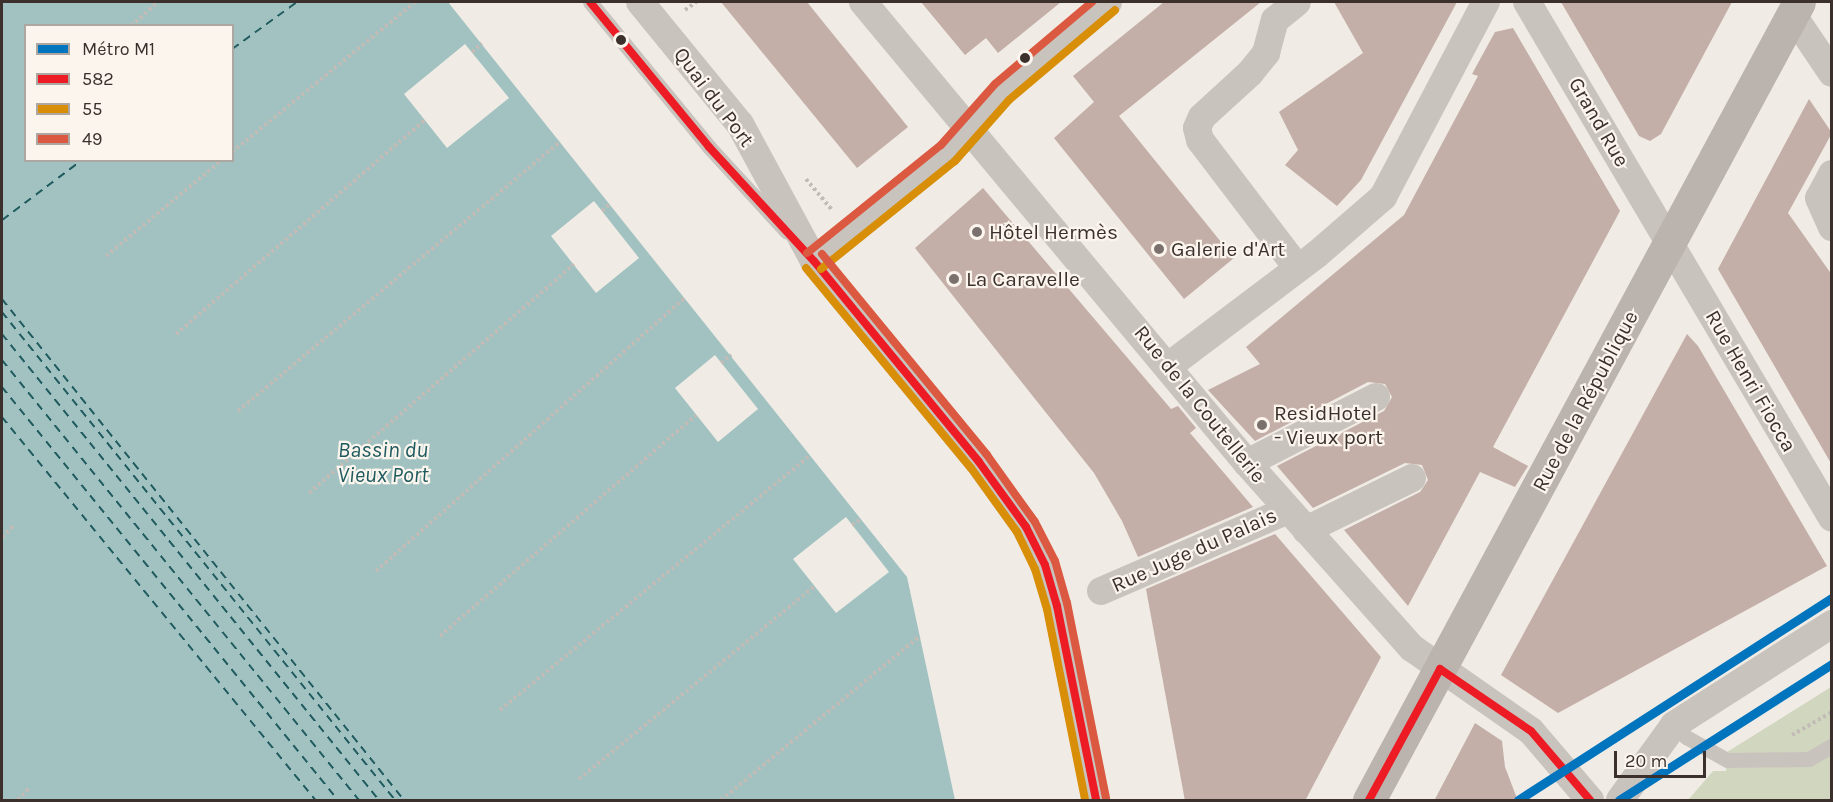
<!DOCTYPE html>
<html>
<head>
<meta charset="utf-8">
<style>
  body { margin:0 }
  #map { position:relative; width:1833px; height:802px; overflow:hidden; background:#f0ebe5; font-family:Karla,sans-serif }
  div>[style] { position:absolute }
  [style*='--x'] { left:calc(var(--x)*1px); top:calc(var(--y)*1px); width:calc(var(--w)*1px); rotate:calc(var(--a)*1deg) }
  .green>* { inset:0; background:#d1d6bf }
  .water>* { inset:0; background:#a1c2c1 }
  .pier>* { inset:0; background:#f0ebe5 }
  .ferry>* { height:1.5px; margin-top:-0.75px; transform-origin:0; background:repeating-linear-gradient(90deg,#1f5a5e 0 8px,transparent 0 14px) }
  .building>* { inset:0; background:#c3afa7 }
  .path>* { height:4px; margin-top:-2px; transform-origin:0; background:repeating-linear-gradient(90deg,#c2bbb6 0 3px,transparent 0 6px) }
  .lane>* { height:15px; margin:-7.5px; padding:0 7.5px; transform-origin:7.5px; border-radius:7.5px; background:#c9c3be }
  .street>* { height:28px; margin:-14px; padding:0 14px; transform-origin:14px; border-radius:14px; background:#c9c3be }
  .secondary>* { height:33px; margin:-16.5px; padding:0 16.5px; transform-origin:16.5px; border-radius:16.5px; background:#bab3ae }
  .bus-1>* { height:8px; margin:-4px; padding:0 4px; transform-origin:4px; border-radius:4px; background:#ec1b24 }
  .bus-2>* { height:8px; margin:-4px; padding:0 4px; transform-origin:4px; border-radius:4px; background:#d88e06 }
  .bus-3>* { height:8px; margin:-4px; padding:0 4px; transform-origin:4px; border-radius:4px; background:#dc5941 }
  .metro-1>* { height:9px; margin:-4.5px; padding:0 4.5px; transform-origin:4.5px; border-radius:4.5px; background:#0075be }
  .dots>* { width:16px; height:16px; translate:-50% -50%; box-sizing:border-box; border:3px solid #fbf5ee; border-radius:50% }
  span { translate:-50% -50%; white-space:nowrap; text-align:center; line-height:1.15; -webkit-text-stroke:4.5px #fbf5ee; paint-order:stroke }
  .street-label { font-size:21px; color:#3b302b }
  .poi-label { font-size:21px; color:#3b302b }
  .left { translate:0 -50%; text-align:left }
  .water-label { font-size:22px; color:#1f5a5e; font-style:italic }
  .frame { position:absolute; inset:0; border:3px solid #3b302b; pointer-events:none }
  .legend { position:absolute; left:24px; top:24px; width:210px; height:138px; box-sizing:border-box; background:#fbf5ee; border:2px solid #aea6a0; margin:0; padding:8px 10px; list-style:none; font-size:18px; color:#3b302b }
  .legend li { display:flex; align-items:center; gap:12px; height:30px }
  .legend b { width:30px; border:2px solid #aea6a0 }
  .scale { position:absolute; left:1614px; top:751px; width:92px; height:27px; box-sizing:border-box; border:3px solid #3b302b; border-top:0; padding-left:8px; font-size:18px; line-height:21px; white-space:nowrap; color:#3b302b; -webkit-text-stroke:4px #fbf5ee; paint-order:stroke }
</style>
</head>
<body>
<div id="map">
  <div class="green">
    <div style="clip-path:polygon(1831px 687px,1831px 800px,1688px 800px,1713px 771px,1726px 771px,1727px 752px)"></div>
  </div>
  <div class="water">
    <div style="clip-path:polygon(evenodd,2px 2px,448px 2px,907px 577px,955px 800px,2px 800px,2px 2px,26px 26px,232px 26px,232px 160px,26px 160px,26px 26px)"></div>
  </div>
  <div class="pier">
    <div style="clip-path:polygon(465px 44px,509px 98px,447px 148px,404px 94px)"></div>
    <div style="clip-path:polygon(594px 201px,639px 258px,596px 293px,551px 236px)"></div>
    <div style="clip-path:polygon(715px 355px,758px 409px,718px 442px,675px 388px)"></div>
    <div style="clip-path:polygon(846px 517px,889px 572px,836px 613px,793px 559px)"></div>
  </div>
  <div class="ferry">
    <div style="--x:232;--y:49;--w:80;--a:-35.9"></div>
    <div style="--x:2;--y:220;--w:100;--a:-36.9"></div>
    <div style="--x:2;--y:299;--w:642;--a:51.26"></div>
    <div style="--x:2;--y:312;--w:627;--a:51.15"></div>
    <div style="--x:2;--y:334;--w:599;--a:51.03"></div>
    <div style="--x:2;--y:360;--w:567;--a:50.95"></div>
    <div style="--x:2;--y:387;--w:532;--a:50.87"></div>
    <div style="--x:2;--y:417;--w:495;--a:50.7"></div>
  </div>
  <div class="building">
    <div style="clip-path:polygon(721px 2px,807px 2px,908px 127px,857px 168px)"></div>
    <div style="clip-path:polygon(921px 2px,1061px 2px,998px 53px,986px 38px,965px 55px)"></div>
    <div style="clip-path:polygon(1164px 2px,1261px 2px,1119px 116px,1234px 258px,1184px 299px,1054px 138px,1094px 102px,1073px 76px)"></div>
    <div style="clip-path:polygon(1334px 2px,1457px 2px,1361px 180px,1337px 206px,1285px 165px,1298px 150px,1279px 112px,1363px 53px)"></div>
    <div style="clip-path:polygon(1561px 2px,1732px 2px,1661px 134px,1650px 141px,1639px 136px)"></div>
    <div style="clip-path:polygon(1513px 28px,1620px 211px,1493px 447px,1528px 466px,1515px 487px,1480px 472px,1408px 606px,1344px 530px,1420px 492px,1428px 480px,1422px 465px,1405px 463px,1313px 508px,1277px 466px,1384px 411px,1392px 397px,1385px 384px,1368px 382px,1255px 441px,1208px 390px,1260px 364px,1246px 347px,1404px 215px,1478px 76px,1472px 74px,1495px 32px)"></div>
    <div style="clip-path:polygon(1809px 99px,1832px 133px,1788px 213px,1832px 275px,1832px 465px,1718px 269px)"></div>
    <div style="clip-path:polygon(983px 188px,1171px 409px,1178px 406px,1196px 428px,1190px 433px,1253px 507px,1138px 557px,1122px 521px,1094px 473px,915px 248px)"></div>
    <div style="clip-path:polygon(1687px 334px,1698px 346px,1827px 566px,1558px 713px,1501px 675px)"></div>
    <div style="clip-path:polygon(1275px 534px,1381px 657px,1305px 801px,1185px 801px,1146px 589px)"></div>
    <div style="clip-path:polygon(1475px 723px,1502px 741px,1505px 767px,1518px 801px,1434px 801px)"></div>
  </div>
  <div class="path">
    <div style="--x:685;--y:10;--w:14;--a:-36"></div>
    <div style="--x:131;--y:26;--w:36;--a:-42"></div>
    <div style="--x:472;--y:52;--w:13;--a:-42"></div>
    <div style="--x:232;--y:152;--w:237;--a:-39.3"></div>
    <div style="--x:806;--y:179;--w:40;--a:50"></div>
    <div style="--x:602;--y:211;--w:11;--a:-41"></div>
    <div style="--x:106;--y:256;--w:151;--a:-39.6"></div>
    <div style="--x:176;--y:334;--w:328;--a:-40.7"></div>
    <div style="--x:721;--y:363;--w:13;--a:-39"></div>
    <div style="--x:238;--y:411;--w:420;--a:-39.9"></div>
    <div style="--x:309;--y:493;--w:350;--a:-40.8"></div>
    <div style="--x:852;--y:525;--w:11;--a:-34"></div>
    <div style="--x:2;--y:537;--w:16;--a:-45"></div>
    <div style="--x:376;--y:571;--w:412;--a:-41.5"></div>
    <div style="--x:440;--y:636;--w:338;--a:-40.8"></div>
    <div style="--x:500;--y:710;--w:401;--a:-39.4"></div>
    <div style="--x:1792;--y:735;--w:46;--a:-29.9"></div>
    <div style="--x:579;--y:779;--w:305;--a:-39.3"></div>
    <div style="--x:18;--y:800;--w:16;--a:-47"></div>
    <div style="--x:721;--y:800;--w:258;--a:-39.5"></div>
  </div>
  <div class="lane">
    <div style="--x:590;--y:2;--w:188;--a:50.6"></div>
    <div style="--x:709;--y:147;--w:115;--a:47.5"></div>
    <div style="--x:1674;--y:725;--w:17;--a:45"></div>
    <div style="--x:1686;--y:737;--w:47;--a:29.3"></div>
    <div style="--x:1727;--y:760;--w:82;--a:-0.7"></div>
    <div style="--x:1809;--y:759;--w:27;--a:-31"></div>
  </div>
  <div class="street">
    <div style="--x:640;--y:2;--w:158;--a:50.7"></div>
    <div style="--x:740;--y:124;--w:156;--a:61.6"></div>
    <div style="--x:814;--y:261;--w:260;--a:50.6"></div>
    <div style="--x:979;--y:462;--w:80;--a:54.1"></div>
    <div style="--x:1026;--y:527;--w:42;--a:63.4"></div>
    <div style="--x:1045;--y:565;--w:43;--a:73.7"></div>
    <div style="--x:1057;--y:606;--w:198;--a:78.6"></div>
    <div style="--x:863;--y:2;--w:600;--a:50.21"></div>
    <div style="--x:1247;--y:463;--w:248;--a:48.3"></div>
    <div style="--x:1412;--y:648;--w:145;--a:34.9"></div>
    <div style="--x:1531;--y:731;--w:91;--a:49.5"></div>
    <div style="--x:1527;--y:2;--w:599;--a:59.41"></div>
    <div style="--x:1792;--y:14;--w:71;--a:55.9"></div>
    <div style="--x:1832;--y:174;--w:27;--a:118"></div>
    <div style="--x:1819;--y:198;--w:32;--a:66"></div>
    <div style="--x:814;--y:261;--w:172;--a:-38.9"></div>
    <div style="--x:948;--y:153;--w:81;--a:-48.5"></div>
    <div style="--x:1002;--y:92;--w:139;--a:-40.3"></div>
    <div style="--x:1296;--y:266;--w:158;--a:-127.3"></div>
    <div style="--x:1200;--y:140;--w:12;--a:-104"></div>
    <div style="--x:1197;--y:128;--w:12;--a:-66"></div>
    <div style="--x:1202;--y:117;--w:65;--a:-42.5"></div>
    <div style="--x:1250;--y:73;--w:26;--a:-51"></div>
    <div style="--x:1266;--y:53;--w:34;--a:-75"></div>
    <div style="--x:1275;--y:20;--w:28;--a:-39"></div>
    <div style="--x:1170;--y:365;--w:183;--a:-37"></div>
    <div style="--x:1316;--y:255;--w:89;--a:-40.9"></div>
    <div style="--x:1383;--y:197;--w:221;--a:-62.2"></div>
    <div style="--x:1247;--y:463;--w:145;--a:-27.1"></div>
    <div style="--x:1306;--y:530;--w:118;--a:-26.1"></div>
    <div style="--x:1101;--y:591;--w:204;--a:-23.4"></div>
    <div style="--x:1620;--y:800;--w:92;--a:-54.2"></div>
    <div style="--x:1674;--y:725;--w:188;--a:-32.6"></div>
  </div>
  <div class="secondary">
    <div style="--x:1369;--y:800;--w:906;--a:-61.68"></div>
  </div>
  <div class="bus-1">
    <div style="--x:590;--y:2;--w:188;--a:50.6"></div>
    <div style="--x:709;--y:147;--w:155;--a:47.4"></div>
    <div style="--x:814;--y:261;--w:260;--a:50.6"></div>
    <div style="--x:979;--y:462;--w:80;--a:54.1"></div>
    <div style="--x:1026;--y:527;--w:42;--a:63.4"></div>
    <div style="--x:1045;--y:565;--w:43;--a:73.7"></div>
    <div style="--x:1057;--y:606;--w:198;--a:78.6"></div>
    <div style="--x:1440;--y:669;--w:110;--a:34.3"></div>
    <div style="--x:1531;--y:731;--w:91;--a:49.5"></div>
    <div style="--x:1369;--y:800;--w:149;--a:-61.5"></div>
  </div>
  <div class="bus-2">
    <div style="--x:806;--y:268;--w:259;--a:50.5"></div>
    <div style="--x:971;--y:468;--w:79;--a:54.3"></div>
    <div style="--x:1017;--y:532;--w:41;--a:64.1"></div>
    <div style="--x:1035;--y:569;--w:42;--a:73.3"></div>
    <div style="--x:1047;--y:609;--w:195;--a:78.7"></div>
    <div style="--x:821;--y:269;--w:172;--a:-38.9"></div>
    <div style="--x:955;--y:161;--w:81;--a:-48.5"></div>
    <div style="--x:1009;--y:100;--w:139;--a:-40.3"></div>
  </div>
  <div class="bus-3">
    <div style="--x:807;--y:253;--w:172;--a:-38.9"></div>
    <div style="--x:941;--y:145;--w:81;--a:-48.5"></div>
    <div style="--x:995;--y:84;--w:127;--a:-40.2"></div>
    <div style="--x:822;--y:254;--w:260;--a:50.6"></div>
    <div style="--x:987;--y:455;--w:82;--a:54.4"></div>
    <div style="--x:1035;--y:522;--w:44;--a:62.9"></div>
    <div style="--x:1055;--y:561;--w:44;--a:74.1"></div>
    <div style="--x:1067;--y:603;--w:199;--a:78.7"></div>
  </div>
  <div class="metro-1">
    <div style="--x:1518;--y:800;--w:373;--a:-32.8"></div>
    <div style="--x:1619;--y:800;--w:253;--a:-32.6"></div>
  </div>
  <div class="dots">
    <div style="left:621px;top:40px;background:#3b302b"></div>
    <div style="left:1025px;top:58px;background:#3b302b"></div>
    <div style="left:977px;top:232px;background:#7a716c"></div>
    <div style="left:1159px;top:249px;background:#7a716c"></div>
    <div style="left:954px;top:279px;background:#7a716c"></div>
    <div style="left:1262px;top:425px;background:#7a716c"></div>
  </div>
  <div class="street-label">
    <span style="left:714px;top:97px;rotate:53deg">Quai du Port</span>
    <span style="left:1599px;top:122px;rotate:60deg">Grand Rue</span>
    <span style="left:1751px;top:381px;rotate:60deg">Rue Henri Fiocca</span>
    <span style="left:1585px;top:401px;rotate:-62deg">Rue de la République</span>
    <span style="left:1200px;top:404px;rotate:51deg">Rue de la Coutellerie</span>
    <span style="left:1194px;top:550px;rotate:-24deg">Rue Juge du Palais</span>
  </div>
  <div class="poi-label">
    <span class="left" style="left:989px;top:232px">Hôtel Hermès</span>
    <span class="left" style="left:1171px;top:249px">Galerie d'Art</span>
    <span class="left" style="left:966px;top:279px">La Caravelle</span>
    <span class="left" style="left:1274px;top:425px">ResidHotel<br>- Vieux port</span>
  </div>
  <div class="water-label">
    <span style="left:383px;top:463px">Bassin du<br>Vieux Port</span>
  </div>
  <div class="frame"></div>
  <ul class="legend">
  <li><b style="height:8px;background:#0075be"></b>Métro M1</li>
  <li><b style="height:8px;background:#ec1b24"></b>582</li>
  <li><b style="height:8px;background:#d88e06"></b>55</li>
  <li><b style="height:8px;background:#dc5941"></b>49</li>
  </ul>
  <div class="scale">20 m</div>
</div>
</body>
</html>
